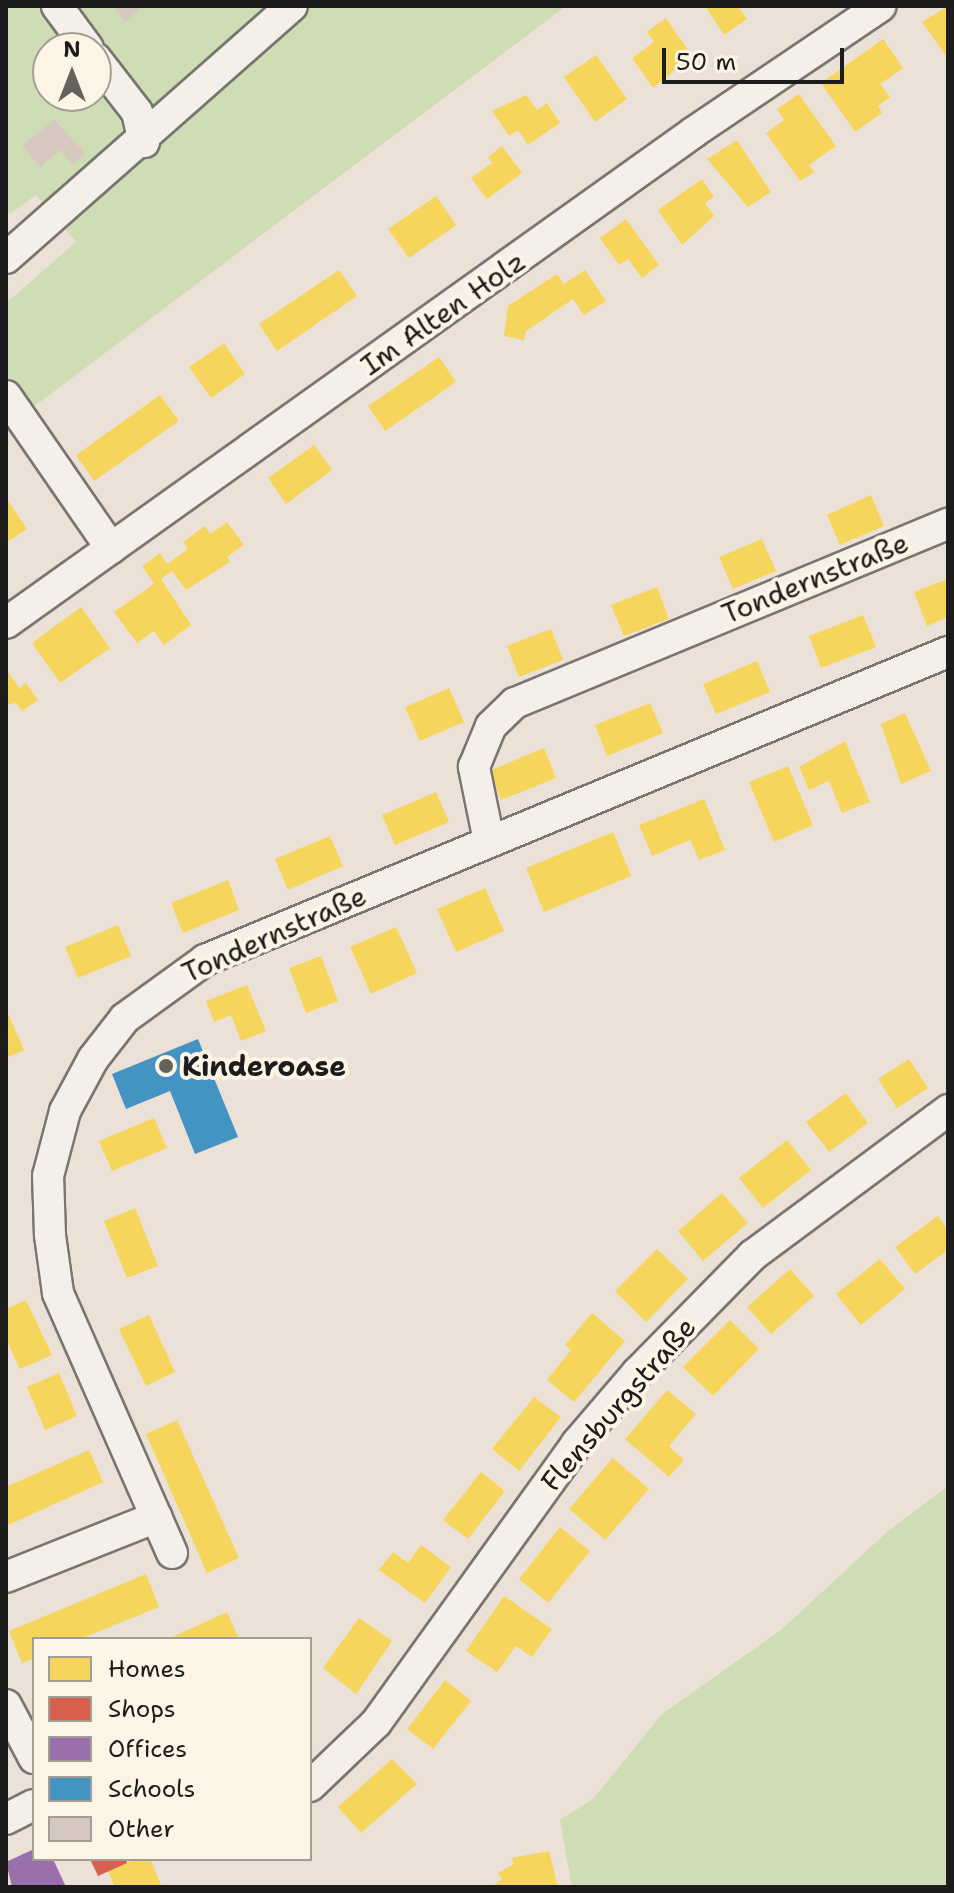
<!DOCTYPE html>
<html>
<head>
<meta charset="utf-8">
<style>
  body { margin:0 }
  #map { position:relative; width:954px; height:1893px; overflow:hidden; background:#ece1d7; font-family:"Shantell Sans",sans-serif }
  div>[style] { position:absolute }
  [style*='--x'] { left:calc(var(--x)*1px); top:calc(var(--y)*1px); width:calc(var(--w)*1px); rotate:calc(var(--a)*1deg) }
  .green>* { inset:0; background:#ceddb3 }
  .homes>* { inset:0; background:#f6d55c }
  .shops>* { inset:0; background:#d6604d }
  .offices>* { inset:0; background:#9970ab }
  .schools>* { inset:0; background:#4393c3 }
  .building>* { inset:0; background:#d7c8bf }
  .roads { filter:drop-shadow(2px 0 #7a7570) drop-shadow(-2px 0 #7a7570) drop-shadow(0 2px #7a7570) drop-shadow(0 -2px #7a7570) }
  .minor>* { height:30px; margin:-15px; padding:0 15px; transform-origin:15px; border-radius:15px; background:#f4efe9 }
  .dots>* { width:22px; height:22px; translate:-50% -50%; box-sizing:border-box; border:4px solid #fcf5e5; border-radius:50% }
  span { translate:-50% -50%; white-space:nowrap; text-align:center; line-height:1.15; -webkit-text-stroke:8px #fcf5e5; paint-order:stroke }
  .street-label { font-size:28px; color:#1c1c1c }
  .poi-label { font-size:28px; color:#1c1c1c; font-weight:700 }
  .left { translate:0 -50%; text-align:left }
  .frame { position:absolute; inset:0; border:8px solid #1c1c1c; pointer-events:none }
  .legend { position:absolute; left:32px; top:1637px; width:280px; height:224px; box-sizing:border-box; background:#fcf5e5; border:2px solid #a29e95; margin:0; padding:10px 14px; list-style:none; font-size:24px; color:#1c1c1c }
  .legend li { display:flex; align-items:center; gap:16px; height:40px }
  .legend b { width:40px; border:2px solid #a29e95 }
  .north { position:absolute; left:32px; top:32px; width:80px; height:80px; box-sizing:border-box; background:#fcf5e5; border:2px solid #a29e95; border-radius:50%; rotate:0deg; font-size:22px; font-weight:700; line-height:32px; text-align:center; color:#1c1c1c }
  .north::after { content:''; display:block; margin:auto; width:28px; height:36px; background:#65615d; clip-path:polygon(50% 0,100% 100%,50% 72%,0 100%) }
  .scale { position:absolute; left:662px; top:48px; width:182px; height:36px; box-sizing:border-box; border:4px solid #1c1c1c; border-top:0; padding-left:10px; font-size:24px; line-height:28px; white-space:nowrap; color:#1c1c1c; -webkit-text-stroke:6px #fcf5e5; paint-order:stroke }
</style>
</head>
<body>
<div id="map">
  <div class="green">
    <div style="clip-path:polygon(evenodd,6px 6px,566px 6px,28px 411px,6px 381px,6px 303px,76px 242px,36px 195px,10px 214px,6px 210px,6px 6px,48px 48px,96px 48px,96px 96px,48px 96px,48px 48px)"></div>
    <div style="clip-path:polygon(948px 1486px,948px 1887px,572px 1887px,560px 1820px,593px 1799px,662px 1714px,781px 1630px,887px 1532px)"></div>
  </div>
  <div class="homes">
    <div style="clip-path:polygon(705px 6px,738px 6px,747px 19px,724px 35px)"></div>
    <div style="clip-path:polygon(948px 6px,948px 59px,922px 22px)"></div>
    <div style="clip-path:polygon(666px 18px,692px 56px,653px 88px,632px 58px,654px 42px,647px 32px)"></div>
    <div style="clip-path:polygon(883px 39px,903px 68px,880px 84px,890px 97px,878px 106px,882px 113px,855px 132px,821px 83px)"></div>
    <div style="clip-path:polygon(596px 55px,627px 99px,595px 122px,564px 77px)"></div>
    <div style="clip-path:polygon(799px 94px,836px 146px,809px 165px,814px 172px,800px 181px,766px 133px,784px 120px,777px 109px)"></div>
    <div style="clip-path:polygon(526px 95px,537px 110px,547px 103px,560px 123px,528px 145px,518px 130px,509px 136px,492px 111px)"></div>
    <div style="clip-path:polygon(737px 140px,771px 192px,748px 207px,707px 159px)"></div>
    <div style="clip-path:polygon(502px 146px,522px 173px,487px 199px,471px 178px,492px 163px,488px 157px)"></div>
    <div style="clip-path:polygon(702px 179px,714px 197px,705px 203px,714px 216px,682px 245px,658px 210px)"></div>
    <div style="clip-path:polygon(436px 196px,456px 225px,409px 258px,388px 229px)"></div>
    <div style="clip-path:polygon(626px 219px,659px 265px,642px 278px,628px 259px,619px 265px,600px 238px)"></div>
    <div style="clip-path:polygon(339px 270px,357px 296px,277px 351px,259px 324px)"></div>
    <div style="clip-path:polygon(585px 270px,606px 301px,584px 315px,573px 299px,526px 331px,524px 340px,504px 336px,508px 306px,557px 274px,564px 284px)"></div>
    <div style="clip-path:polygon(224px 343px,245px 374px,211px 398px,189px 367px)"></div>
    <div style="clip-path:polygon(439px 357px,456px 382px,385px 431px,368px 406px)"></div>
    <div style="clip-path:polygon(160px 395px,179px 421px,94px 481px,76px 455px)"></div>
    <div style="clip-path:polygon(314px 445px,332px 470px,286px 504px,268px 478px)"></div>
    <div style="clip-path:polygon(871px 495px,884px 526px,840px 545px,827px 515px)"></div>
    <div style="clip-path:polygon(6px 498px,27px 529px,6px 543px)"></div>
    <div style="clip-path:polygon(227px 522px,244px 545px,227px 557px,230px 562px,186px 590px,172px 571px,161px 579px,191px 625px,164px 645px,154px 631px,137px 643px,114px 612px,154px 584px,142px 566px,160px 553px,167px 564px,188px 549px,183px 542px,205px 526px,210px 534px)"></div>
    <div style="clip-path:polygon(762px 539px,776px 571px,733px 589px,719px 557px)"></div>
    <div style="clip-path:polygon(948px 579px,948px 617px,927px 626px,914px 592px)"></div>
    <div style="clip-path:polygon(657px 587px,669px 619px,624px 636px,611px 605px)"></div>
    <div style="clip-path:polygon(81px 607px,110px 648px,60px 683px,32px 643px)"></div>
    <div style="clip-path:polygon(863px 615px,876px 647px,821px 668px,809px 636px)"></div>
    <div style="clip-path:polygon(551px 629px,563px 660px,519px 677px,507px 646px)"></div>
    <div style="clip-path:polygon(757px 661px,770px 692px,716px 714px,703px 684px)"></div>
    <div style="clip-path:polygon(6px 669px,19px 688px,26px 683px,38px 700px,22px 711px,16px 703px,6px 705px)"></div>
    <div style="clip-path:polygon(449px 688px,464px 722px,420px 741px,405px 707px)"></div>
    <div style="clip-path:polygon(650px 703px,663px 733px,607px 756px,595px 725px)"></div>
    <div style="clip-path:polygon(905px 713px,931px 771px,901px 784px,881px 724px)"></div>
    <div style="clip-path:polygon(845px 741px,870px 802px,842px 813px,829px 781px,809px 790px,799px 767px)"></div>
    <div style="clip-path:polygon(544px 748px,556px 778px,501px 800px,489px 771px)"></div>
    <div style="clip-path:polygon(788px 766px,813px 825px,774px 842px,749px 782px)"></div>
    <div style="clip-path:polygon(436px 792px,449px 822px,395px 845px,382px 815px)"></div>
    <div style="clip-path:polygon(704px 799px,725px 850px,699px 860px,690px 840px,652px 856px,639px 825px)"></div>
    <div style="clip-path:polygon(613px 832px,631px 876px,544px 912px,526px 868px)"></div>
    <div style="clip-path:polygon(330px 836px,343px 866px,288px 890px,275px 859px)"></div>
    <div style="clip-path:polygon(228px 880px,239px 910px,183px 933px,171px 903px)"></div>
    <div style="clip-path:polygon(485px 888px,504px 931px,456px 952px,437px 909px)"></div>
    <div style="clip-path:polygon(118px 925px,131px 956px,78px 978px,65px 947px)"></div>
    <div style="clip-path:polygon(396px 927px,417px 973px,371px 994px,350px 947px)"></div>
    <div style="clip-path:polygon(321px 956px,338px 1001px,306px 1013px,289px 968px)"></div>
    <div style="clip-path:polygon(247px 985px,266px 1031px,241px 1041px,231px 1015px,214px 1022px,206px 1001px)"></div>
    <div style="clip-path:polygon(6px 1009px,24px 1050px,6px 1058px)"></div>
    <div style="clip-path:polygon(909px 1059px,928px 1088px,897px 1108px,878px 1079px)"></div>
    <div style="clip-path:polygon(846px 1093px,868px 1123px,829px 1152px,806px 1122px)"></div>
    <div style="clip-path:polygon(154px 1118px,167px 1148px,112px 1171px,99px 1141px)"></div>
    <div style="clip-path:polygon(787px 1140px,811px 1170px,763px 1208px,739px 1178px)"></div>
    <div style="clip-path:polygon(722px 1193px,748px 1223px,703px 1261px,678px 1231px)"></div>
    <div style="clip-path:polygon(135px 1208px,158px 1266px,127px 1278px,104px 1221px)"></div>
    <div style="clip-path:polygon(938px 1216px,948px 1230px,948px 1250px,915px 1274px,895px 1247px)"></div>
    <div style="clip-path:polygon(657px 1249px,688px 1279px,646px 1322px,615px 1291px)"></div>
    <div style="clip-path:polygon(880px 1259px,905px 1289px,861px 1325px,836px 1294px)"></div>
    <div style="clip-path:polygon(790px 1269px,814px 1296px,771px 1334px,747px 1307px)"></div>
    <div style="clip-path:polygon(26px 1300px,52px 1355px,20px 1369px,6px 1339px,6px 1309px)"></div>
    <div style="clip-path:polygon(592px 1313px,625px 1341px,574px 1402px,547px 1380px,571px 1350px,565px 1345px)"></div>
    <div style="clip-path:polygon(149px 1315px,175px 1372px,146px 1386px,119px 1329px)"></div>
    <div style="clip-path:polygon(730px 1320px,759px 1349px,713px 1396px,683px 1367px)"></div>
    <div style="clip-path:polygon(59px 1373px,77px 1416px,45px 1430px,27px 1387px)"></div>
    <div style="clip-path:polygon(667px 1390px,696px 1414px,669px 1446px,684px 1460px,669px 1477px,625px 1439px)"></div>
    <div style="clip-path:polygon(534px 1397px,561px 1417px,519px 1471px,492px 1449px)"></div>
    <div style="clip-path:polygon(177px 1420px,239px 1558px,207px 1573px,146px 1434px)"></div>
    <div style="clip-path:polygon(89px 1450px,103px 1482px,6px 1526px,6px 1487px)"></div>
    <div style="clip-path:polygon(613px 1458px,649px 1489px,605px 1540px,569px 1509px)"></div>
    <div style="clip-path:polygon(481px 1472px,505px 1491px,468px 1539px,443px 1520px)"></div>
    <div style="clip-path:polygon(560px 1527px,590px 1551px,548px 1603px,519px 1579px)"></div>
    <div style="clip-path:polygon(421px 1545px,451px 1567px,425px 1603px,379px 1570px,393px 1552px,408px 1563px)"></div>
    <div style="clip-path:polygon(146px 1574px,159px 1607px,80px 1639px,34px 1639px,34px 1658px,22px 1663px,9px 1631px)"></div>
    <div style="clip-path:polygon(504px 1596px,552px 1629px,532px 1657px,516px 1646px,497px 1672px,466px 1651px)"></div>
    <div style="clip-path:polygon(227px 1612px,239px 1639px,168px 1639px)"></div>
    <div style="clip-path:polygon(359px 1618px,392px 1641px,356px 1694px,323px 1668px)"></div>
    <div style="clip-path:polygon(445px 1680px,471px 1701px,433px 1749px,407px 1729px)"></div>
    <div style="clip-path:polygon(392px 1759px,417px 1784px,361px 1833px,338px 1807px)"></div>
    <div style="clip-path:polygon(549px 1851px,558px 1887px,492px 1887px,502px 1879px,498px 1873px,514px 1864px,511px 1858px)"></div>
    <div style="clip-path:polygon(136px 1859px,150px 1859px,161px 1885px,115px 1887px,108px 1871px)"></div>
  </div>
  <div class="shops">
    <div style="clip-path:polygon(90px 1859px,126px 1859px,127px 1863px,98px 1876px)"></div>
  </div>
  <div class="offices">
    <div style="clip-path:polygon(34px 1849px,34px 1859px,53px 1859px,66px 1887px,12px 1887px,6px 1862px)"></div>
  </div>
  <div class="schools">
    <div style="clip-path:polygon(198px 1039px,238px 1137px,195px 1154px,170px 1091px,126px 1109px,112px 1074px)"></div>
  </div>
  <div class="building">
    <div style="clip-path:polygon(113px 6px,137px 6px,140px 10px,125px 22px)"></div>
    <div style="clip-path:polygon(54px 119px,85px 153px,73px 165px,60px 150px,40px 167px,22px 146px)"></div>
  </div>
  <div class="roads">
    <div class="minor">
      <div style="--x:57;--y:6;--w:52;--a:53.6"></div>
      <div style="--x:96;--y:59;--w:67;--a:52.3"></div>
      <div style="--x:137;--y:112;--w:31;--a:77"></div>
      <div style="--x:6;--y:258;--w:381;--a:-41.4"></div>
      <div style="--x:6;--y:396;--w:185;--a:55.4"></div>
      <div style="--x:6;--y:623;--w:845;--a:-35.51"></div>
      <div style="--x:694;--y:132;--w:225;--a:-34"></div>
      <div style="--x:489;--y:841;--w:76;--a:-101.5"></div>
      <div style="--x:474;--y:767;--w:44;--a:-67.5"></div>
      <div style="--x:491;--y:726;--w:33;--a:-44"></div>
      <div style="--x:515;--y:703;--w:469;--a:-22.5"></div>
      <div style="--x:172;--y:1553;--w:284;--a:-113.7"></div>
      <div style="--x:58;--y:1293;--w:59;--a:-97.9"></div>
      <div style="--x:50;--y:1235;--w:59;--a:-91.9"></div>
      <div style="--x:48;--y:1176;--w:67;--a:-75.3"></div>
      <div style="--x:65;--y:1111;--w:59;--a:-61.7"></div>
      <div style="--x:93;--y:1059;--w:52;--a:-52"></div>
      <div style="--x:125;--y:1018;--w:99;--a:-35.9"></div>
      <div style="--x:205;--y:960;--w:804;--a:-22.52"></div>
      <div style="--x:6;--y:1577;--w:162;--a:-21.7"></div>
      <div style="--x:6;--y:1705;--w:60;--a:62.2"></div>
      <div style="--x:310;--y:1786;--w:91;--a:-43.7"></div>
      <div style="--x:376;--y:1723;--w:345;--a:-54.3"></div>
      <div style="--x:577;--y:1443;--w:92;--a:-49.4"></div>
      <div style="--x:637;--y:1373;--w:165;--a:-45.5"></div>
      <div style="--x:753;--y:1255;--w:243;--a:-36.6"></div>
      <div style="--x:6;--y:1819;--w:31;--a:-27"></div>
    </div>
  </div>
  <div class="dots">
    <div style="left:166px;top:1066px;background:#65615d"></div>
  </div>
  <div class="street-label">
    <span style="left:443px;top:313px;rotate:-35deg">Im Alten Holz</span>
    <span style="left:815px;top:578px;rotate:-22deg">Tondernstraße</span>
    <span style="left:274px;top:934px;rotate:-24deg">Tondernstraße</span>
    <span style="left:618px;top:1404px;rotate:-49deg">Flensburgstraße</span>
  </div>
  <div class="poi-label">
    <span class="left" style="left:182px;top:1066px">Kinderoase</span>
  </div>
  <div class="frame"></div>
  <ul class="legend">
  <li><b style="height:22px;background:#f6d55c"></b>Homes</li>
  <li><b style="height:22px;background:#d6604d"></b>Shops</li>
  <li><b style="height:22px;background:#9970ab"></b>Offices</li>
  <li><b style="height:22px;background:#4393c3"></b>Schools</li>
  <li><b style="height:22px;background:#d7c8bf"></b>Other</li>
  </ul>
  <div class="north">N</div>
  <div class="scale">50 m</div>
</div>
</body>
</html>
